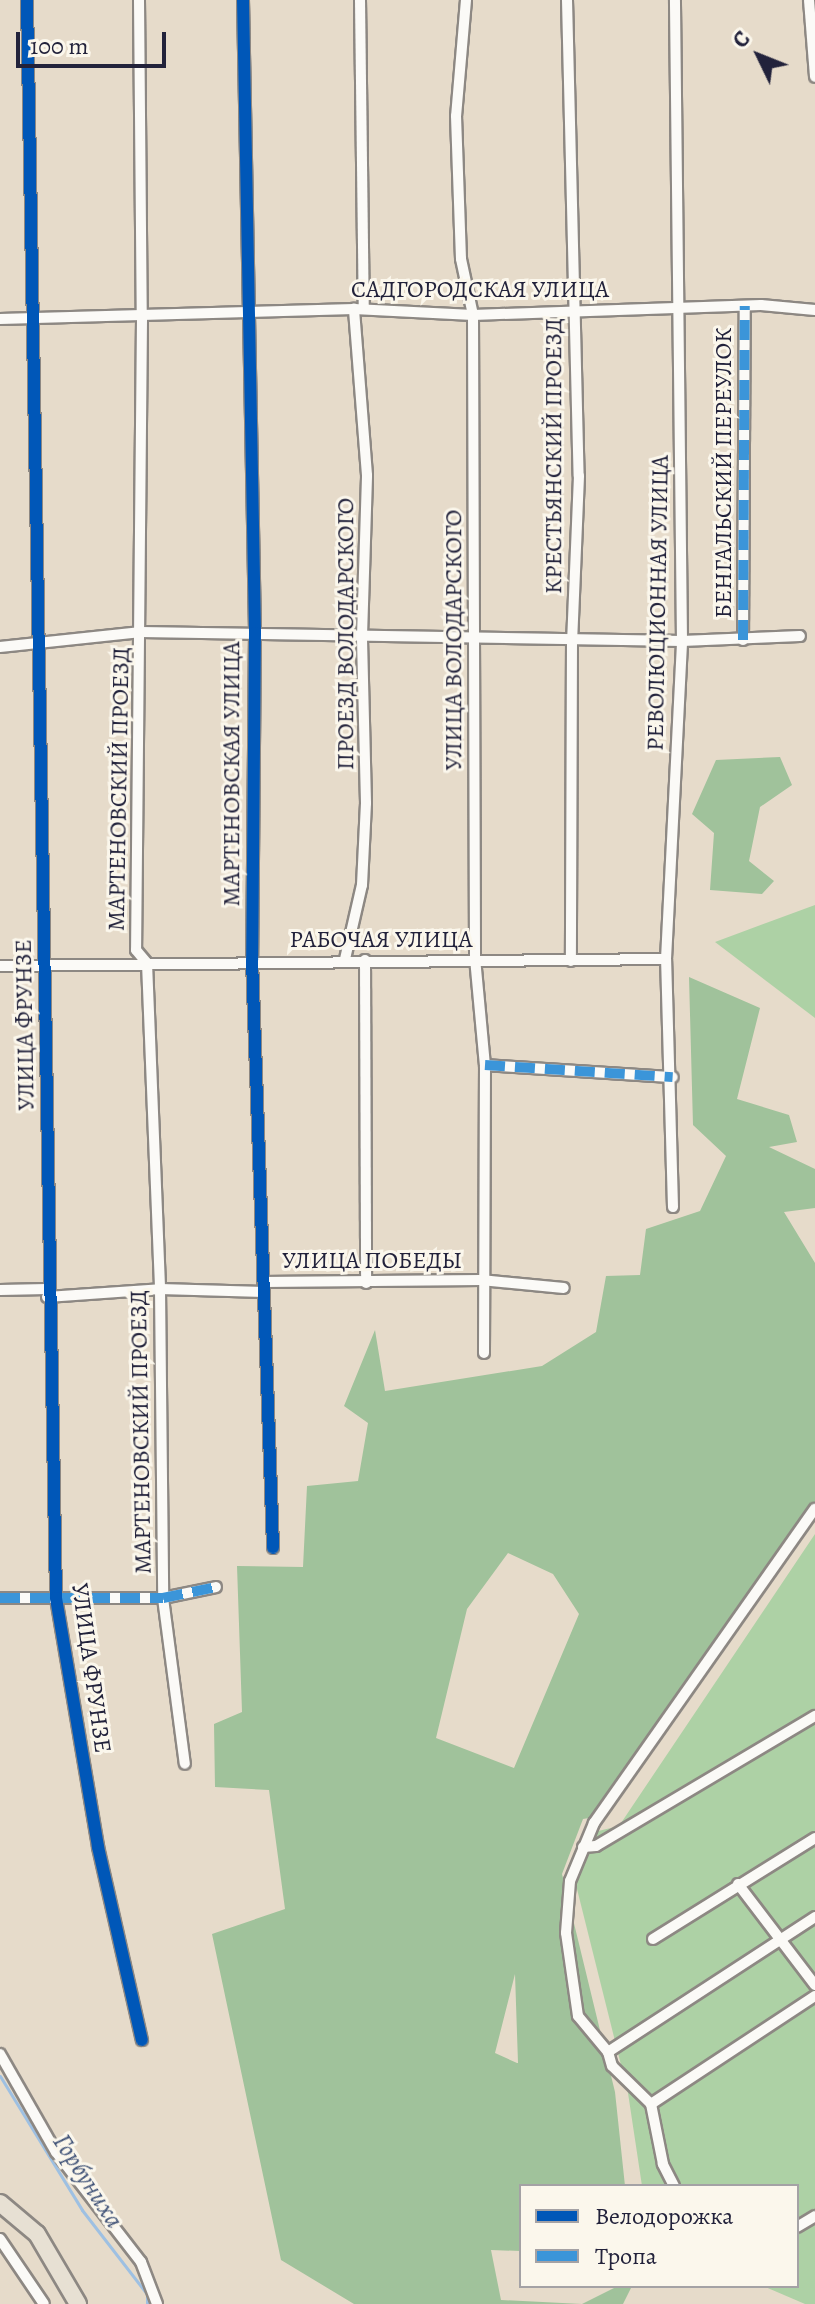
<!DOCTYPE html>
<html>
<head>
<meta charset="utf-8">
<style>
  body { margin:0 }
  #map { position:relative; width:815px; height:2304px; overflow:hidden; background:#e6dbca; font-family:Alegreya,serif }
  div>[style] { position:absolute }
  [style*='--x'] { left:calc(var(--x)*1px); top:calc(var(--y)*1px); width:calc(var(--w)*1px); rotate:calc(var(--a)*1deg) }
  .green>* { inset:0; background:#add1a5 }
  .forest>* { inset:0; background:#a0c29b }
  .stream>* { height:3px; margin:-1.5px; padding:0 1.5px; transform-origin:1.5px; border-radius:1.5px; background:#9ec0e2 }
  .roads { filter:drop-shadow(2px 0 #8d8883) drop-shadow(-2px 0 #8d8883) drop-shadow(0 2px #8d8883) drop-shadow(0 -2px #8d8883) }
  .street>* { height:10px; margin:-5px; padding:0 5px; transform-origin:5px; border-radius:5px; background:#fbfaf7 }
  .primary>* { height:16px; margin:-8px; padding:0 8px; transform-origin:8px; border-radius:8px; background:#e7e0d3 }
  .quiet>* { height:10px; margin-top:-5px; transform-origin:0; background:repeating-linear-gradient(90deg,#3b95d9 0 20px,transparent 0 30px) }
  .cycleway>* { height:12px; margin:-6px; padding:0 6px; transform-origin:6px; border-radius:6px; background:#0057b8 }
  span { translate:-50% -50%; white-space:nowrap; text-align:center; line-height:1.15; -webkit-text-stroke:6px #fbf7ec; paint-order:stroke }
  .street-label { font-size:24px; color:#22223b }
  .water-label { font-size:26px; color:#435579; font-style:italic }
  .legend { position:absolute; left:519px; top:2184px; width:280px; height:104px; box-sizing:border-box; background:#fbf7ec; border:2px solid #a4a2a5; margin:0; padding:10px 14px; list-style:none; font-size:24px; color:#22223b }
  .legend li { display:flex; align-items:center; gap:16px; height:40px }
  .legend b { width:40px; border:2px solid #a4a2a5 }
  .north { position:absolute; left:719px; top:16px; width:80px; height:80px; -webkit-text-stroke:6px #fbf7ec; paint-order:stroke; rotate:313deg; font-size:22px; font-weight:700; line-height:32px; text-align:center; color:#22223b }
  .north::after { content:''; display:block; margin:auto; width:28px; height:36px; background:#22223b; clip-path:polygon(50% 0,100% 100%,50% 72%,0 100%) }
  .scale { position:absolute; left:16px; top:32px; width:150px; height:36px; box-sizing:border-box; border:4px solid #22223b; border-top:0; padding-left:10px; font-size:24px; line-height:28px; white-space:nowrap; color:#22223b; -webkit-text-stroke:6px #fbf7ec; paint-order:stroke }
</style>
</head>
<body>
<div id="map">
  <div class="green">
    <div style="clip-path:polygon(815px 905px,815px 1018px,715px 942px)"></div>
    <div style="clip-path:polygon(815px 1534px,815px 2304px,805px 2304px,763px 2286px,797px 2286px,797px 2186px,642px 2186px,628px 2093px,574px 1877px,590px 1833px,619px 1826px)"></div>
  </div>
  <div class="forest">
    <div style="clip-path:polygon(780px 757px,792px 785px,760px 807px,749px 861px,774px 881px,762px 894px,710px 890px,714px 833px,692px 814px,716px 760px)"></div>
    <div style="clip-path:polygon(evenodd,689px 977px,760px 1008px,737px 1099px,789px 1115px,797px 1142px,769px 1147px,815px 1169px,815px 1208px,784px 1212px,815px 1263px,815px 1516px,607px 1815px,583px 1819px,562px 1874px,615px 2092px,625px 2186px,521px 2186px,521px 2251px,491px 2250px,501px 2300px,582px 2304px,618px 2286px,632px 2286px,623px 2304px,354px 2304px,281px 2260px,212px 1934px,285px 1909px,269px 1790px,215px 1787px,214px 1724px,242px 1712px,237px 1566px,303px 1567px,307px 1486px,358px 1481px,368px 1423px,344px 1406px,375px 1330px,385px 1391px,542px 1366px,596px 1332px,606px 1276px,640px 1275px,646px 1229px,700px 1211px,726px 1156px,693px 1125px,689px 977px,508px 1553px,553px 1574px,579px 1614px,514px 1768px,436px 1738px,467px 1609px,508px 1553px,689px 977px,515px 1974px,518px 2063px,517px 2063px,495px 2053px,515px 1974px)"></div>
  </div>
  <div class="stream">
    <div style="--x:0;--y:2076;--w:157;--a:58.5"></div>
    <div style="--x:82;--y:2210;--w:106;--a:52.3"></div>
    <div style="--x:147;--y:2294;--w:10;--a:90"></div>
  </div>
  <div class="roads">
    <div class="street">
      <div style="--x:27;--y:0;--w:1598;--a:88.96"></div>
      <div style="--x:56;--y:1598;--w:253;--a:80.4"></div>
      <div style="--x:98;--y:1847;--w:198;--a:77.2"></div>
      <div style="--x:139;--y:0;--w:319;--a:89.5"></div>
      <div style="--x:142;--y:319;--w:631;--a:90.54"></div>
      <div style="--x:136;--y:950;--w:17;--a:50"></div>
      <div style="--x:147;--y:963;--w:326;--a:87.7"></div>
      <div style="--x:160;--y:1289;--w:309;--a:89.4"></div>
      <div style="--x:163;--y:1598;--w:167;--a:82.5"></div>
      <div style="--x:243;--y:0;--w:633;--a:88.91"></div>
      <div style="--x:255;--y:633;--w:327;--a:90.5"></div>
      <div style="--x:252;--y:960;--w:588;--a:87.95"></div>
      <div style="--x:360;--y:0;--w:309;--a:89.3"></div>
      <div style="--x:466;--y:0;--w:116;--a:94.9"></div>
      <div style="--x:456;--y:116;--w:143;--a:88"></div>
      <div style="--x:461;--y:259;--w:57;--a:77.9"></div>
      <div style="--x:473;--y:315;--w:643;--a:89.82"></div>
      <div style="--x:475;--y:958;--w:107;--a:84.7"></div>
      <div style="--x:485;--y:1065;--w:288;--a:90.2"></div>
      <div style="--x:567;--y:0;--w:476;--a:88.6"></div>
      <div style="--x:579;--y:476;--w:164;--a:92.4"></div>
      <div style="--x:572;--y:640;--w:321;--a:90.2"></div>
      <div style="--x:809;--y:0;--w:77;--a:85.5"></div>
      <div style="--x:0;--y:319;--w:354;--a:-1.6"></div>
      <div style="--x:354;--y:309;--w:119;--a:2.9"></div>
      <div style="--x:473;--y:315;--w:288;--a:-2"></div>
      <div style="--x:761;--y:305;--w:54;--a:5.3"></div>
      <div style="--x:743;--y:640;--w:334;--a:-89.7"></div>
      <div style="--x:0;--y:647;--w:142;--a:-6.1"></div>
      <div style="--x:141;--y:632;--w:541;--a:0.95"></div>
      <div style="--x:682;--y:641;--w:118;--a:-2.4"></div>
      <div style="--x:345;--y:959;--w:76;--a:-77.1"></div>
      <div style="--x:362;--y:885;--w:82;--a:-87.2"></div>
      <div style="--x:366;--y:803;--w:167;--a:-91.4"></div>
      <div style="--x:362;--y:636;--w:161;--a:-88.2"></div>
      <div style="--x:367;--y:475;--w:167;--a:-94.5"></div>
      <div style="--x:365;--y:960;--w:323;--a:89.8"></div>
      <div style="--x:0;--y:966;--w:666;--a:-0.6"></div>
      <div style="--x:485;--y:1065;--w:188;--a:3.7"></div>
      <div style="--x:673;--y:1207;--w:248;--a:-91.6"></div>
      <div style="--x:666;--y:959;--w:318;--a:-87.1"></div>
      <div style="--x:682;--y:641;--w:641;--a:-90.63"></div>
      <div style="--x:263;--y:1282;--w:218;--a:-0.5"></div>
      <div style="--x:481;--y:1280;--w:83;--a:5.5"></div>
      <div style="--x:0;--y:1290;--w:47;--a:-1.2"></div>
      <div style="--x:47;--y:1297;--w:113;--a:-4"></div>
      <div style="--x:160;--y:1289;--w:104;--a:1.7"></div>
      <div style="--x:0;--y:1598;--w:163;--a:0"></div>
      <div style="--x:163;--y:1598;--w:54;--a:-11.7"></div>
      <div style="--x:583;--y:1847;--w:13;--a:-4"></div>
      <div style="--x:596;--y:1846;--w:255;--a:-30.7"></div>
      <div style="--x:738;--y:1884;--w:127;--a:52.7"></div>
      <div style="--x:653;--y:1939;--w:191;--a:-31.9"></div>
      <div style="--x:608;--y:2052;--w:247;--a:-33.1"></div>
      <div style="--x:0;--y:2054;--w:113;--a:60.3"></div>
      <div style="--x:56;--y:2152;--w:139;--a:52.3"></div>
      <div style="--x:141;--y:2262;--w:45;--a:69.1"></div>
      <div style="--x:651;--y:2104;--w:196;--a:-33.4"></div>
      <div style="--x:674;--y:2186;--w:25;--a:-117"></div>
      <div style="--x:663;--y:2164;--w:61;--a:-101.3"></div>
      <div style="--x:651;--y:2104;--w:54;--a:-135.7"></div>
      <div style="--x:612;--y:2066;--w:15;--a:-106"></div>
      <div style="--x:608;--y:2052;--w:47;--a:-129.8"></div>
      <div style="--x:578;--y:2016;--w:84;--a:-98.2"></div>
      <div style="--x:566;--y:1933;--w:52;--a:-85.6"></div>
      <div style="--x:570;--y:1881;--w:63;--a:-67.5"></div>
      <div style="--x:594;--y:1823;--w:384;--a:-54.9"></div>
      <div style="--x:797;--y:2227;--w:21;--a:-31"></div>
      <div style="--x:0;--y:2239;--w:78;--a:55.9"></div>
    </div>
    <div class="primary">
      <div style="--x:0;--y:2203;--w:48;--a:40"></div>
      <div style="--x:37;--y:2234;--w:81;--a:59.6"></div>
    </div>
  </div>
  <div class="quiet">
    <div style="--x:743;--y:640;--w:334;--a:-89.7"></div>
    <div style="--x:485;--y:1065;--w:188;--a:3.7"></div>
    <div style="--x:0;--y:1598;--w:163;--a:0"></div>
    <div style="--x:163;--y:1598;--w:54;--a:-11.7"></div>
  </div>
  <div class="cycleway">
    <div style="--x:27;--y:0;--w:1598;--a:88.96"></div>
    <div style="--x:56;--y:1598;--w:253;--a:80.4"></div>
    <div style="--x:98;--y:1847;--w:198;--a:77.2"></div>
    <div style="--x:243;--y:0;--w:633;--a:88.91"></div>
    <div style="--x:255;--y:633;--w:327;--a:90.5"></div>
    <div style="--x:252;--y:960;--w:588;--a:87.95"></div>
  </div>
  <div class="street-label">
    <span style="left:480px;top:290px">САДГОРОДСКАЯ УЛИЦА</span>
    <span style="left:554px;top:456px;rotate:-90deg">КРЕСТЬЯНСКИЙ ПРОЕЗД</span>
    <span style="left:724px;top:473px;rotate:-90deg">БЕНГАЛЬСКИЙ ПЕРЕУЛОК</span>
    <span style="left:658px;top:603px;rotate:-89deg">РЕВОЛЮЦИОННАЯ УЛИЦА</span>
    <span style="left:346px;top:634px;rotate:-90deg">ПРОЕЗД ВОЛОДАРСКОГО</span>
    <span style="left:454px;top:640px;rotate:-90deg">УЛИЦА ВОЛОДАРСКОГО</span>
    <span style="left:232px;top:774px;rotate:-90deg">МАРТЕНОВСКАЯ УЛИЦА</span>
    <span style="left:119px;top:789px;rotate:-89deg">МАРТЕНОВСКИЙ ПРОЕЗД</span>
    <span style="left:381px;top:940px">РАБОЧАЯ УЛИЦА</span>
    <span style="left:25px;top:1025px;rotate:-91deg">УЛИЦА ФРУНЗЕ</span>
    <span style="left:372px;top:1261px">УЛИЦА ПОБЕДЫ</span>
    <span style="left:141px;top:1432px;rotate:-91deg">МАРТЕНОВСКИЙ ПРОЕЗД</span>
    <span style="left:91px;top:1668px;rotate:82deg">УЛИЦА ФРУНЗЕ</span>
  </div>
  <div class="water-label">
    <span style="left:88px;top:2181px;rotate:57deg">Горбуниха</span>
  </div>
  <ul class="legend">
  <li><b style="height:10px;background:#0057b8"></b>Велодорожка</li>
  <li><b style="height:10px;background:#3b95d9"></b>Тропа</li>
  </ul>
  <div class="north">С</div>
  <div class="scale">100 m</div>
</div>
</body>
</html>
